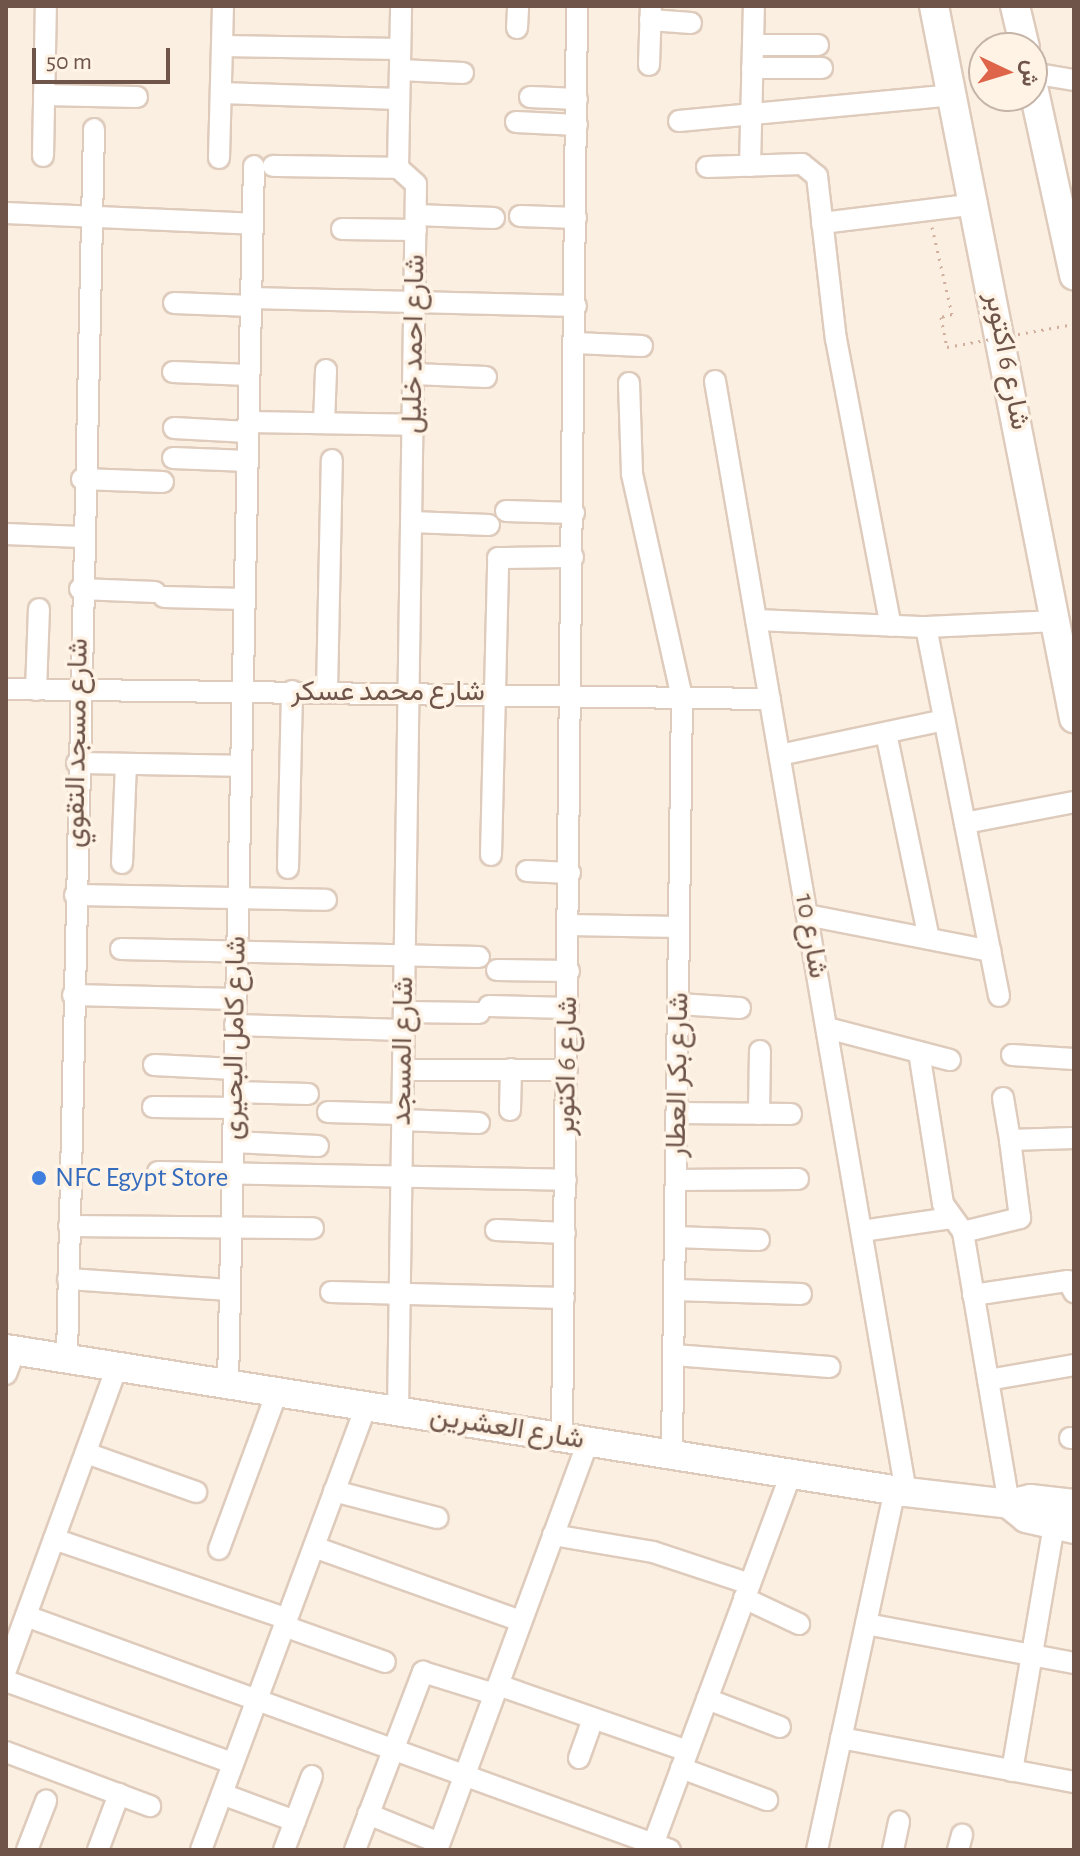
<!DOCTYPE html>
<html>
<head>
<meta charset="utf-8">
<style>
  body { margin:0 }
  #map { position:relative; width:1080px; height:1856px; overflow:hidden; background:#faefe0; font-family:"Alegreya Sans",Vazirmatn,sans-serif }
  div>[style] { position:absolute }
  [style*='--x'] { left:calc(var(--x)*1px); top:calc(var(--y)*1px); width:calc(var(--w)*1px); rotate:calc(var(--a)*1deg) }
  .path>* { height:3px; margin-top:-1.5px; transform-origin:0; background:repeating-linear-gradient(90deg,#d2af9d 0 2px,transparent 0 8px) }
  .roads { filter:drop-shadow(2px 0 #decbbc) drop-shadow(-2px 0 #decbbc) drop-shadow(0 2px #decbbc) drop-shadow(0 -2px #decbbc) }
  .street>* { height:20px; margin:-10px; padding:0 10px; transform-origin:10px; border-radius:10px; background:#fff }
  .secondary>* { height:28px; margin:-14px; padding:0 14px; transform-origin:14px; border-radius:14px; background:#fff }
  .path-bridge>* { height:3px; margin-top:-1.5px; transform-origin:0; background:repeating-linear-gradient(90deg,#d2af9d 0 2px,transparent 0 8px) }
  .dots>* { width:22px; height:22px; translate:-50% -50%; box-sizing:border-box; border:4px solid #fef3e5; border-radius:50% }
  span { translate:-50% -50%; white-space:nowrap; text-align:center; line-height:1.15; -webkit-text-stroke:7px #fef3e5; paint-order:stroke }
  .street-label { font-size:28px; color:#6f5549 }
  .shop-label { font-size:28px; color:#366cbe }
  .left { translate:0 -50%; text-align:left }
  .frame { position:absolute; inset:0; border:8px solid #6f5549; pointer-events:none }
  .north { position:absolute; left:968px; top:32px; width:80px; height:80px; box-sizing:border-box; background:#fef3e5; border:2px solid #c5b4a7; border-radius:50%; rotate:94deg; font-size:22px; font-weight:700; line-height:32px; text-align:center; color:#6f5549 }
  .north::after { content:''; display:block; margin:auto; width:28px; height:36px; background:#df654a; clip-path:polygon(50% 0,100% 100%,50% 72%,0 100%) }
  .scale { position:absolute; left:32px; top:48px; width:138px; height:36px; box-sizing:border-box; border:4px solid #6f5549; border-top:0; padding-left:10px; font-size:24px; line-height:28px; white-space:nowrap; color:#6f5549; -webkit-text-stroke:6px #fef3e5; paint-order:stroke }
</style>
</head>
<body>
<div id="map">
  <div class="path">
    <div style="--x:932;--y:227;--w:89;--a:77.1"></div>
    <div style="--x:952;--y:314;--w:11;--a:165"></div>
    <div style="--x:941;--y:317;--w:31;--a:79"></div>
  </div>
  <div class="roads">
    <div class="street">
      <div style="--x:650;--y:20;--w:41;--a:4.2"></div>
      <div style="--x:517;--y:28;--w:22;--a:-87"></div>
      <div style="--x:753;--y:45;--w:65;--a:0"></div>
      <div style="--x:222;--y:46;--w:178;--a:1"></div>
      <div style="--x:649;--y:65;--w:59;--a:-88.1"></div>
      <div style="--x:752;--y:68;--w:70;--a:0"></div>
      <div style="--x:400;--y:70;--w:63;--a:2.7"></div>
      <div style="--x:1032;--y:73;--w:43;--a:9.5"></div>
      <div style="--x:221;--y:93;--w:178;--a:1.9"></div>
      <div style="--x:44;--y:95;--w:93;--a:1.2"></div>
      <div style="--x:530;--y:97;--w:47;--a:2.4"></div>
      <div style="--x:679;--y:121;--w:276;--a:-5.4"></div>
      <div style="--x:516;--y:122;--w:61;--a:2.8"></div>
      <div style="--x:43;--y:156;--w:150;--a:-88.9"></div>
      <div style="--x:219;--y:158;--w:152;--a:-88.5"></div>
      <div style="--x:273;--y:166;--w:125;--a:0.9"></div>
      <div style="--x:750;--y:166;--w:160;--a:-88.6"></div>
      <div style="--x:707;--y:167;--w:95;--a:-1.8"></div>
      <div style="--x:802;--y:164;--w:19;--a:39"></div>
      <div style="--x:817;--y:176;--w:164;--a:83.4"></div>
      <div style="--x:836;--y:339;--w:292;--a:79.2"></div>
      <div style="--x:6;--y:213;--w:247;--a:2.5"></div>
      <div style="--x:416;--y:215;--w:78;--a:2.2"></div>
      <div style="--x:520;--y:216;--w:56;--a:2"></div>
      <div style="--x:822;--y:223;--w:156;--a:-7"></div>
      <div style="--x:342;--y:229;--w:74;--a:0.8"></div>
      <div style="--x:251;--y:298;--w:325;--a:1.4"></div>
      <div style="--x:174;--y:303;--w:77;--a:2.2"></div>
      <div style="--x:576;--y:343;--w:66;--a:2.6"></div>
      <div style="--x:173;--y:372;--w:76;--a:2.3"></div>
      <div style="--x:414;--y:374;--w:72;--a:2.4"></div>
      <div style="--x:715;--y:381;--w:1127;--a:80.25"></div>
      <div style="--x:629;--y:383;--w:91;--a:88.1"></div>
      <div style="--x:632;--y:474;--w:229;--a:77.4"></div>
      <div style="--x:682;--y:697;--w:757;--a:90.76"></div>
      <div style="--x:249;--y:422;--w:164;--a:1"></div>
      <div style="--x:324;--y:423;--w:53;--a:-87.8"></div>
      <div style="--x:174;--y:428;--w:74;--a:3.1"></div>
      <div style="--x:173;--y:458;--w:75;--a:2.3"></div>
      <div style="--x:82;--y:479;--w:81;--a:2.1"></div>
      <div style="--x:506;--y:511;--w:68;--a:1.7"></div>
      <div style="--x:412;--y:522;--w:77;--a:2.2"></div>
      <div style="--x:6;--y:534;--w:75;--a:2.3"></div>
      <div style="--x:80;--y:589;--w:75;--a:2.3"></div>
      <div style="--x:164;--y:597;--w:80;--a:1.4"></div>
      <div style="--x:756;--y:620;--w:170;--a:2.4"></div>
      <div style="--x:926;--y:627;--w:131;--a:-2.6"></div>
      <div style="--x:926;--y:627;--w:376;--a:78.8"></div>
      <div style="--x:6;--y:689;--w:764;--a:0.75"></div>
      <div style="--x:36;--y:690;--w:81;--a:-87.9"></div>
      <div style="--x:327;--y:691;--w:231;--a:-88.8"></div>
      <div style="--x:886;--y:733;--w:210;--a:78.2"></div>
      <div style="--x:780;--y:755;--w:168;--a:-12"></div>
      <div style="--x:77;--y:763;--w:164;--a:1"></div>
      <div style="--x:965;--y:823;--w:111;--a:-10.9"></div>
      <div style="--x:491;--y:855;--w:297;--a:-88.6"></div>
      <div style="--x:498;--y:558;--w:75;--a:-0.8"></div>
      <div style="--x:122;--y:863;--w:99;--a:-87.7"></div>
      <div style="--x:288;--y:868;--w:177;--a:-88.7"></div>
      <div style="--x:527;--y:871;--w:43;--a:2.7"></div>
      <div style="--x:75;--y:895;--w:251;--a:1.1"></div>
      <div style="--x:807;--y:915;--w:187;--a:11.1"></div>
      <div style="--x:569;--y:925;--w:110;--a:1"></div>
      <div style="--x:121;--y:949;--w:358;--a:1.3"></div>
      <div style="--x:497;--y:970;--w:72;--a:0.8"></div>
      <div style="--x:73;--y:995;--w:163;--a:1.4"></div>
      <div style="--x:679;--y:1004;--w:61;--a:3.8"></div>
      <div style="--x:489;--y:1006;--w:79;--a:1.5"></div>
      <div style="--x:404;--y:1012;--w:75;--a:0.8"></div>
      <div style="--x:235;--y:1025;--w:169;--a:1.7"></div>
      <div style="--x:827;--y:1028;--w:127;--a:14.6"></div>
      <div style="--x:919;--y:1052;--w:154;--a:81"></div>
      <div style="--x:943;--y:1204;--w:34;--a:54"></div>
      <div style="--x:963;--y:1232;--w:276;--a:80.4"></div>
      <div style="--x:1012;--y:1055;--w:62;--a:3.7"></div>
      <div style="--x:154;--y:1065;--w:81;--a:2.8"></div>
      <div style="--x:403;--y:1070;--w:164;--a:0"></div>
      <div style="--x:234;--y:1092;--w:74;--a:1.5"></div>
      <div style="--x:1003;--y:1098;--w:43;--a:80.5"></div>
      <div style="--x:153;--y:1107;--w:81;--a:0.7"></div>
      <div style="--x:510;--y:1110;--w:41;--a:-88.6"></div>
      <div style="--x:328;--y:1112;--w:74;--a:1.5"></div>
      <div style="--x:677;--y:1113;--w:114;--a:0.5"></div>
      <div style="--x:759;--y:1114;--w:63;--a:-89.1"></div>
      <div style="--x:402;--y:1120;--w:77;--a:2.2"></div>
      <div style="--x:233;--y:1142;--w:85;--a:2.7"></div>
      <div style="--x:158;--y:1172;--w:408;--a:1.1"></div>
      <div style="--x:676;--y:1180;--w:122;--a:-0.5"></div>
      <div style="--x:69;--y:1226;--w:244;--a:0.5"></div>
      <div style="--x:496;--y:1230;--w:69;--a:2.5"></div>
      <div style="--x:862;--y:1231;--w:90;--a:-8.3"></div>
      <div style="--x:963;--y:1232;--w:59;--a:-13.8"></div>
      <div style="--x:1020;--y:1218;--w:79;--a:-97.3"></div>
      <div style="--x:1010;--y:1140;--w:64;--a:-1.8"></div>
      <div style="--x:675;--y:1237;--w:84;--a:2"></div>
      <div style="--x:68;--y:1279;--w:162;--a:3.9"></div>
      <div style="--x:675;--y:1290;--w:126;--a:1.8"></div>
      <div style="--x:331;--y:1292;--w:233;--a:1.5"></div>
      <div style="--x:973;--y:1295;--w:96;--a:-8.4"></div>
      <div style="--x:1068;--y:1281;--w:13;--a:61"></div>
      <div style="--x:674;--y:1355;--w:156;--a:4.4"></div>
      <div style="--x:67;--y:1358;--w:1229;--a:-88.74"></div>
      <div style="--x:6;--y:1374;--w:26;--a:-69"></div>
      <div style="--x:988;--y:1380;--w:87;--a:-9.9"></div>
      <div style="--x:228;--y:1384;--w:1218;--a:-88.78"></div>
      <div style="--x:398;--y:1411;--w:1227;--a:-89.16"></div>
      <div style="--x:416;--y:184;--w:24;--a:-138"></div>
      <div style="--x:398;--y:168;--w:162;--a:-88.9"></div>
      <div style="--x:562;--y:1437;--w:1431;--a:-89.4"></div>
      <div style="--x:1070;--y:1438;--w:4;--a:0"></div>
      <div style="--x:86;--y:1453;--w:117;--a:19.5"></div>
      <div style="--x:334;--y:1491;--w:107;--a:14.6"></div>
      <div style="--x:553;--y:1535;--w:101;--a:9.6"></div>
      <div style="--x:653;--y:1552;--w:102;--a:18.3"></div>
      <div style="--x:54;--y:1539;--w:246;--a:18.9"></div>
      <div style="--x:314;--y:1547;--w:220;--a:19.7"></div>
      <div style="--x:219;--y:1549;--w:167;--a:-69.7"></div>
      <div style="--x:744;--y:1598;--w:61;--a:25.3"></div>
      <div style="--x:26;--y:1616;--w:685;--a:19.97"></div>
      <div style="--x:866;--y:1624;--w:212;--a:10.6"></div>
      <div style="--x:284;--y:1626;--w:107;--a:19.6"></div>
      <div style="--x:6;--y:1670;--w:324;--a:-69.9"></div>
      <div style="--x:6;--y:1681;--w:241;--a:19.9"></div>
      <div style="--x:498;--y:1685;--w:200;--a:19.2"></div>
      <div style="--x:707;--y:1699;--w:78;--a:21"></div>
      <div style="--x:841;--y:1738;--w:237;--a:10.7"></div>
      <div style="--x:6;--y:1752;--w:154;--a:20.6"></div>
      <div style="--x:579;--y:1758;--w:41;--a:-70.3"></div>
      <div style="--x:681;--y:1768;--w:92;--a:20.4"></div>
      <div style="--x:1012;--y:1771;--w:249;--a:-80.3"></div>
      <div style="--x:222;--y:1794;--w:78;--a:20.3"></div>
      <div style="--x:368;--y:1814;--w:77;--a:22.2"></div>
      <div style="--x:27;--y:1850;--w:53;--a:-68.8"></div>
      <div style="--x:98;--y:1850;--w:60;--a:-69.4"></div>
      <div style="--x:201;--y:1850;--w:474;--a:-69.6"></div>
      <div style="--x:284;--y:1850;--w:79;--a:-69.3"></div>
      <div style="--x:355;--y:1850;--w:191;--a:-69.1"></div>
      <div style="--x:423;--y:1672;--w:74;--a:17.2"></div>
      <div style="--x:437;--y:1850;--w:436;--a:-69.7"></div>
      <div style="--x:651;--y:1850;--w:401;--a:-69.6"></div>
      <div style="--x:817;--y:1850;--w:368;--a:-77.8"></div>
      <div style="--x:893;--y:1850;--w:29;--a:-78"></div>
      <div style="--x:958;--y:1850;--w:16;--a:-75"></div>
    </div>
    <div class="secondary">
      <div style="--x:934;--y:6;--w:726;--a:78.88"></div>
      <div style="--x:1015;--y:6;--w:43;--a:76.6"></div>
      <div style="--x:1032;--y:82;--w:198;--a:77.7"></div>
      <div style="--x:6;--y:1349;--w:911;--a:9.03"></div>
      <div style="--x:906;--y:1492;--w:104;--a:6.6"></div>
      <div style="--x:1009;--y:1504;--w:22;--a:-13"></div>
      <div style="--x:1030;--y:1499;--w:44;--a:6.5"></div>
      <div style="--x:1009;--y:1504;--w:22;--a:39"></div>
      <div style="--x:1026;--y:1518;--w:49;--a:12.9"></div>
    </div>
  </div>
  <div class="path-bridge">
    <div style="--x:947;--y:347;--w:129;--a:-10.3"></div>
  </div>
  <div class="dots">
    <div style="left:39px;top:1178px;background:#3f7fe0"></div>
  </div>
  <div class="street-label">
    <span style="left:414px;top:344px;rotate:-89deg">شارع احمد خليل</span>
    <span style="left:1007px;top:361px;rotate:79deg">شارع 6 اكتوبر</span>
    <span style="left:388px;top:692px">شارع محمد عسكر</span>
    <span style="left:77px;top:743px;rotate:-89deg">شارع مسجد التقوي</span>
    <span style="left:811px;top:936px;rotate:80deg">شارع 10</span>
    <span style="left:235px;top:1038px;rotate:-89deg">شارع كامل البحيرى</span>
    <span style="left:403px;top:1051px;rotate:-89deg">شارع المسجد</span>
    <span style="left:567px;top:1066px;rotate:-89deg">شارع 6 اكتوبر</span>
    <span style="left:678px;top:1075px;rotate:-89deg">شارع بكر العطار</span>
    <span style="left:507px;top:1428px;rotate:9deg">شارع العشرين</span>
  </div>
  <div class="shop-label">
    <span class="left" style="left:55px;top:1178px">NFC Egypt Store</span>
  </div>
  <div class="frame"></div>
  <div class="north">ش</div>
  <div class="scale">50 m</div>
</div>
</body>
</html>
